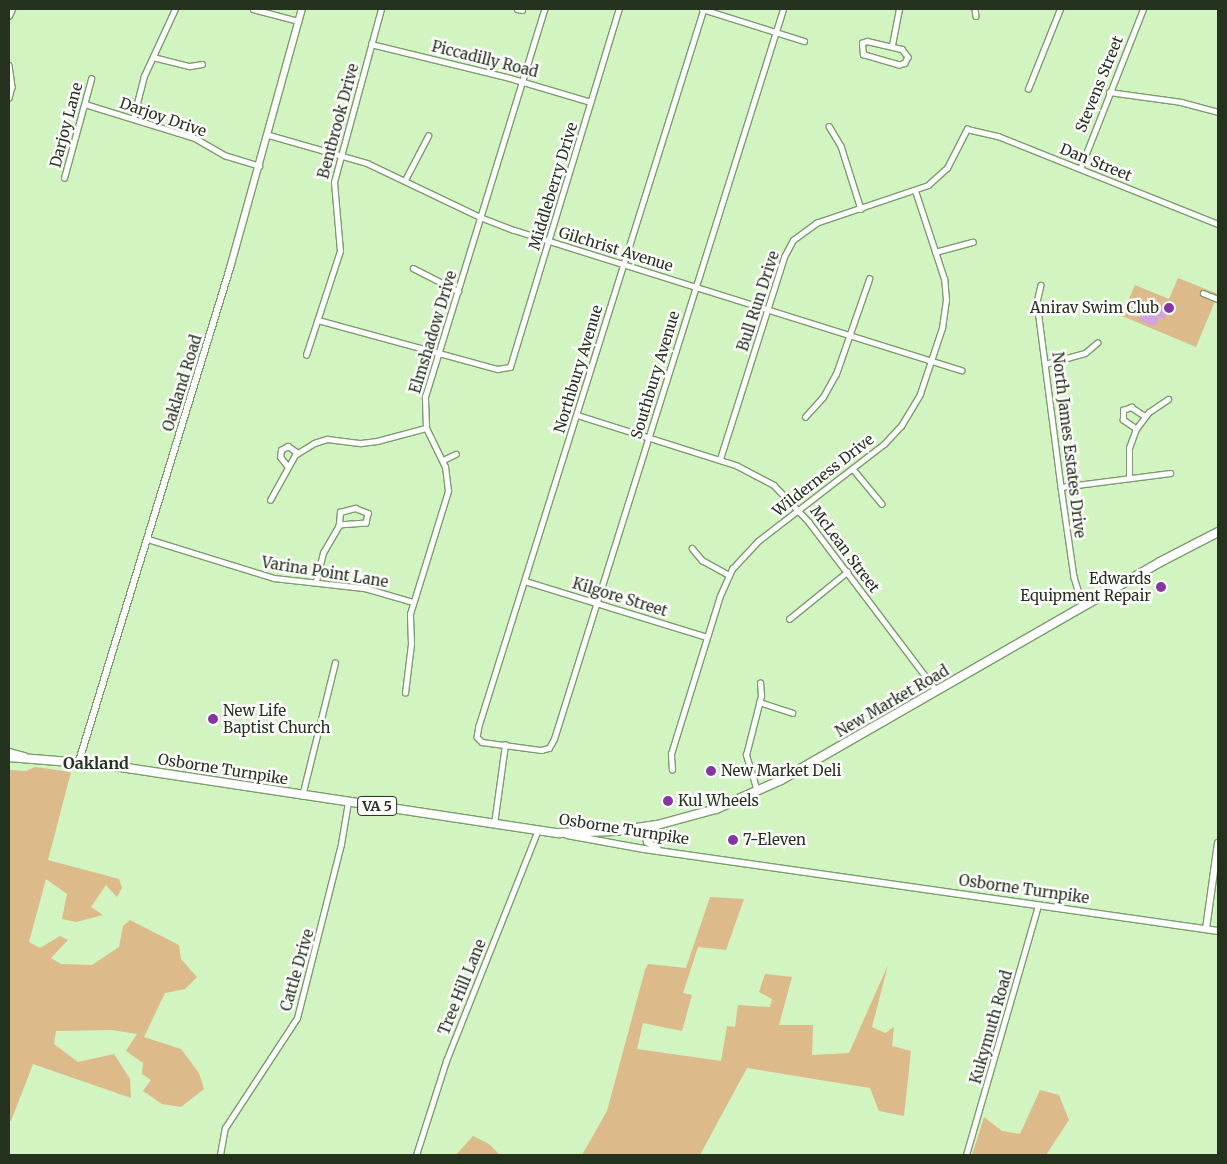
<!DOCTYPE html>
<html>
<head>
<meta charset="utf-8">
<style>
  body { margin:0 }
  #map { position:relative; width:1227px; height:1164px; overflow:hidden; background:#d1f4c0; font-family:Merriweather,serif }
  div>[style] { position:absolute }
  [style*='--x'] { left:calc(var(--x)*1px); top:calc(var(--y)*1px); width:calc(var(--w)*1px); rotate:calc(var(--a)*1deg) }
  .green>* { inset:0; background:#dcba89 }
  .water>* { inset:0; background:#d0a3e2 }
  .roads { filter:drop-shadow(1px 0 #7c9d6d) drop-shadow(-1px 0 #7c9d6d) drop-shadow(0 1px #7c9d6d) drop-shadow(0 -1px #7c9d6d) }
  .street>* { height:4.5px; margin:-2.25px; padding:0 2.25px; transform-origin:2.25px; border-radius:2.25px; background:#fff }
  .secondary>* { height:6px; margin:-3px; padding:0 3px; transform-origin:3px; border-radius:3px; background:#fff }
  .primary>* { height:8px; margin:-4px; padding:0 4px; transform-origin:4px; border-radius:4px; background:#fff }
  .dots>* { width:14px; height:14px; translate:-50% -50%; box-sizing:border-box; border:2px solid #fff; border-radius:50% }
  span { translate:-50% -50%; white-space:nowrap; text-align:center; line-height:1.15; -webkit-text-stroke:5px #fff; paint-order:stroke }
  .shield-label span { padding:1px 4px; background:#fff; border:1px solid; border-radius:4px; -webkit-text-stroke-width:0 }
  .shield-label { font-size:14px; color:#25321e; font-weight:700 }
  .street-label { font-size:15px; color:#25321e }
  .poi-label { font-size:15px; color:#25321e }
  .right { translate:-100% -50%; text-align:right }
  .left { translate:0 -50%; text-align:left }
  .neighbourhood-label { font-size:16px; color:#25321e; font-weight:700 }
  .frame { position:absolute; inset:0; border:10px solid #25321e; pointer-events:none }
</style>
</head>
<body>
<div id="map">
  <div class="green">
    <div style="clip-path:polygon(1178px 278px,1218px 294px,1196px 347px,1122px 316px,1135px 285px,1169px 299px)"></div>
    <div style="clip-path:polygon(35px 767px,71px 772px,48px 860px,119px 879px,122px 888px,117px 897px,106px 885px,91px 907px,103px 915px,76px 922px,62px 919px,67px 894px,46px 879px,29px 942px,40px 948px,60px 936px,68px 940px,51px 958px,61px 964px,92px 965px,119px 947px,123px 926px,130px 920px,179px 945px,181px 959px,197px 977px,185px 989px,165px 993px,144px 1037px,181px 1049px,199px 1073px,204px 1089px,181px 1107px,162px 1104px,143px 1091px,151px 1080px,142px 1074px,143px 1063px,126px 1051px,137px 1034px,112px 1030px,56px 1031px,54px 1044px,78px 1062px,114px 1054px,130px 1079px,131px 1098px,33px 1064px,11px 1121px,9px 1120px,9px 770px,26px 771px)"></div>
    <div style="clip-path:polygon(710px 897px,744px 899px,726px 950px,698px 947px,683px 993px,692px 995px,682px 1031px,643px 1023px,637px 1049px,721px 1061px,727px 1026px,735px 1027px,738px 1005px,770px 1007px,772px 999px,759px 992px,765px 974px,792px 977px,779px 1025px,813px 1025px,812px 1055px,849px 1053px,888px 965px,872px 1027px,885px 1033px,894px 1027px,892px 1046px,911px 1051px,904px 1116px,879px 1111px,870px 1088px,747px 1068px,700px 1155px,582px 1155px,607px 1111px,645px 970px,648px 964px,686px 968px)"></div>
    <div style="clip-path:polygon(1040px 1090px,1059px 1095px,1069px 1120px,1046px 1155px,972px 1155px,984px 1117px,1002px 1131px,1020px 1134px)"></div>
    <div style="clip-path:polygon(473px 1136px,489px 1144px,500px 1155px,456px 1155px)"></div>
  </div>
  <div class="water">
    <div style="clip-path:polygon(1153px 306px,1167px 312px,1165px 319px,1159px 317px,1155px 326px,1139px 320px,1142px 313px,1149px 316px)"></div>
  </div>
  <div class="roads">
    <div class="street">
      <div style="--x:253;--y:9;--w:47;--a:14.9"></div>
      <div style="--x:517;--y:9;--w:5;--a:11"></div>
      <div style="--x:702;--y:9;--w:107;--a:17.4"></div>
      <div style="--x:704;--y:9;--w:751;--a:107.42"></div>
      <div style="--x:479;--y:726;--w:11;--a:100"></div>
      <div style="--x:477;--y:737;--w:7;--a:45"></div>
      <div style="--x:482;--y:742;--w:60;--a:7.7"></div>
      <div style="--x:541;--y:750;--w:8;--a:-14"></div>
      <div style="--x:549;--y:748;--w:10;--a:-61"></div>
      <div style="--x:554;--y:739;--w:765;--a:-72.58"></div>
      <div style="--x:975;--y:9;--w:7;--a:82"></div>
      <div style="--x:9;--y:16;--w:8;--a:-67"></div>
      <div style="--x:867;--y:41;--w:36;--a:13"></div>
      <div style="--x:902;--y:49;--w:10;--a:53"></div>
      <div style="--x:908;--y:57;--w:7;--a:117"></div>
      <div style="--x:905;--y:63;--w:6;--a:162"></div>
      <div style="--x:899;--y:65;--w:37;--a:-164"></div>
      <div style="--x:863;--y:55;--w:12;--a:-95"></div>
      <div style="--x:862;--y:43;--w:5;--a:-22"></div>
      <div style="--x:371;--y:44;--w:143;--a:13.7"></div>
      <div style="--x:510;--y:78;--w:84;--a:16.5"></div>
      <div style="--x:892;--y:45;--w:37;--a:-79"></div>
      <div style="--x:153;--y:57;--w:38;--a:14"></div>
      <div style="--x:190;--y:66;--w:12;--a:-9"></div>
      <div style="--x:9;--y:65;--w:22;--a:82"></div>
      <div style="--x:12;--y:87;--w:11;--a:105"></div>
      <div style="--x:1028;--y:89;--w:86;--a:-68.2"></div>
      <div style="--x:1109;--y:92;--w:73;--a:7.9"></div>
      <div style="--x:1181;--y:102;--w:38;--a:15"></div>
      <div style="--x:85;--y:104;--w:115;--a:17.2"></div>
      <div style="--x:195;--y:138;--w:34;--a:30"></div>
      <div style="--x:224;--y:155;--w:37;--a:17"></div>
      <div style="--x:133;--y:119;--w:44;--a:-75.7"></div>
      <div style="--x:144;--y:76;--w:74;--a:-65.2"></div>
      <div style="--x:829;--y:126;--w:23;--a:59"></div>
      <div style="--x:841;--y:146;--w:66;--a:72.4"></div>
      <div style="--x:269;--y:135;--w:102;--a:15.9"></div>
      <div style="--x:367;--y:163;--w:125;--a:25.5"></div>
      <div style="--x:480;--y:217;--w:36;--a:21"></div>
      <div style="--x:514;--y:230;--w:469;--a:17.4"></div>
      <div style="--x:1080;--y:169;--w:172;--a:-68.5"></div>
      <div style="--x:64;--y:178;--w:103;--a:-74.7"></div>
      <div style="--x:405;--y:180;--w:50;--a:-62.4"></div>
      <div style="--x:935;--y:252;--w:39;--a:-15"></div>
      <div style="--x:413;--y:268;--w:51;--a:27.1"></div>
      <div style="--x:1041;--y:285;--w:17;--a:103"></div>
      <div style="--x:1037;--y:302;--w:187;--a:82.6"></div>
      <div style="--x:1061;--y:487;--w:91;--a:81.8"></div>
      <div style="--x:1074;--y:577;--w:31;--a:73"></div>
      <div style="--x:1203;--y:293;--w:16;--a:22"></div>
      <div style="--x:318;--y:320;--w:186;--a:15.3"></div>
      <div style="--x:497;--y:369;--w:13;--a:-9"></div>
      <div style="--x:510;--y:367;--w:374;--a:-73.1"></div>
      <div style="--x:306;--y:355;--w:109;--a:-71.9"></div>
      <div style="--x:340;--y:251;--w:69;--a:-95"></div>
      <div style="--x:334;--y:182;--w:179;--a:-74.8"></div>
      <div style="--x:1045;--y:364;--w:41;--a:-15.4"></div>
      <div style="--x:1085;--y:353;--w:16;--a:-40"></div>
      <div style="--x:577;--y:415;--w:167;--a:17.5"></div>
      <div style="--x:736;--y:465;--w:43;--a:27.8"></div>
      <div style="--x:774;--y:485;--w:51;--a:46.6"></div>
      <div style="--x:809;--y:522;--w:212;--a:52.9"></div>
      <div style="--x:805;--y:417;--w:27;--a:-48"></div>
      <div style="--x:823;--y:397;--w:26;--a:-61"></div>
      <div style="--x:836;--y:374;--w:101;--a:-70.8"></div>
      <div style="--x:1136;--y:429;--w:16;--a:-145"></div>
      <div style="--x:1123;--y:420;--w:10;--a:-90"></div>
      <div style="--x:1123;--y:410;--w:9;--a:-21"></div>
      <div style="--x:1131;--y:407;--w:17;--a:33"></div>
      <div style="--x:720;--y:459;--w:212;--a:-72.4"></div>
      <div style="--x:784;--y:257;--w:19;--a:-62"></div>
      <div style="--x:793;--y:240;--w:29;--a:-36"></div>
      <div style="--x:816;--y:223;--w:118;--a:-18.7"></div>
      <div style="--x:928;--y:185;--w:25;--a:-42"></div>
      <div style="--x:947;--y:168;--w:44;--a:-62.9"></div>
      <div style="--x:967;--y:129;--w:32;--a:13"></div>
      <div style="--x:998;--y:136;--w:237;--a:21.8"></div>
      <div style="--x:443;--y:460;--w:14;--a:-25"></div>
      <div style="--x:287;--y:466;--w:11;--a:-128"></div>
      <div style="--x:280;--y:457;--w:7;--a:-82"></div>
      <div style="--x:281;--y:450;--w:8;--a:-30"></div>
      <div style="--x:288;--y:446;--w:12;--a:35"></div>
      <div style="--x:853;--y:469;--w:45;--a:50.4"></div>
      <div style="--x:1129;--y:478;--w:30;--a:-90"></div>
      <div style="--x:1129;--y:448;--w:20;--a:-70"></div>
      <div style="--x:1136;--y:429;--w:21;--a:-53"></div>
      <div style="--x:1149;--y:412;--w:23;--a:-34"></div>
      <div style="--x:1061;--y:487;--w:110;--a:-7.3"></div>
      <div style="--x:270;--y:500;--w:51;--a:-60.9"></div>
      <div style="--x:295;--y:455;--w:22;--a:-32"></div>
      <div style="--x:314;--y:443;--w:14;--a:-17"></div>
      <div style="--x:327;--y:439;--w:34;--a:7"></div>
      <div style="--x:361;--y:443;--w:16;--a:-7"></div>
      <div style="--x:377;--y:441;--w:51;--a:-14.9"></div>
      <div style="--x:148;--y:539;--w:132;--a:17.2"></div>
      <div style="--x:274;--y:578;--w:92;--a:6.3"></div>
      <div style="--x:365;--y:588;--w:50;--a:16.3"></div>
      <div style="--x:692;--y:548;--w:16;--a:50"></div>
      <div style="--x:702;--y:560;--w:31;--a:29"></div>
      <div style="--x:316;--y:581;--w:29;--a:-76"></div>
      <div style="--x:323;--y:553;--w:32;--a:-60"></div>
      <div style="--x:339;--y:525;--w:13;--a:-86"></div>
      <div style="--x:340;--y:512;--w:16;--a:-15"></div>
      <div style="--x:355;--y:508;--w:14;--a:21"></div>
      <div style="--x:368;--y:513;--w:10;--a:101"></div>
      <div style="--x:366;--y:523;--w:27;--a:176"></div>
      <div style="--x:525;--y:581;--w:190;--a:17.1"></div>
      <div style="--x:789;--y:619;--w:75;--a:-39"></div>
      <div style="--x:405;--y:693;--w:49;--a:-83"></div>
      <div style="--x:411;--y:644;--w:30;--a:-92"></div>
      <div style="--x:410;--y:614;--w:129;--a:-72.8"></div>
      <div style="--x:448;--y:491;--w:24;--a:-97"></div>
      <div style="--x:445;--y:467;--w:43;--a:-116"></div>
      <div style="--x:426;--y:428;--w:31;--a:-92"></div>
      <div style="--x:425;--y:397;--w:406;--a:-72.9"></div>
      <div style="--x:759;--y:702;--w:35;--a:18"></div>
      <div style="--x:672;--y:770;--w:16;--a:-94"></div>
      <div style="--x:671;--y:754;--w:165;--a:-72.8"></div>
      <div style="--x:720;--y:596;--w:30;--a:-66"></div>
      <div style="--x:732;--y:569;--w:38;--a:-47"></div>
      <div style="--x:758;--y:541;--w:159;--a:-37.6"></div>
      <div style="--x:884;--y:444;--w:25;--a:-47"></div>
      <div style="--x:901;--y:426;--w:37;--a:-59"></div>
      <div style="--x:920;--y:394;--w:70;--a:-71.6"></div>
      <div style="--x:942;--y:328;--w:28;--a:-82"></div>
      <div style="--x:946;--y:300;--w:21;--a:-95"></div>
      <div style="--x:944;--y:279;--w:93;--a:-108.2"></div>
      <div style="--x:757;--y:791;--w:38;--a:-107"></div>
      <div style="--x:746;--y:755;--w:61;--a:-75.7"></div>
      <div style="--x:761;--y:696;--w:13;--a:-94"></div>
      <div style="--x:302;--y:796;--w:137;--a:-76.1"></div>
      <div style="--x:494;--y:824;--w:80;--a:-82.1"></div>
      <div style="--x:220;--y:1155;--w:27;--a:-80"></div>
      <div style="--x:225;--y:1128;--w:131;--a:-56.8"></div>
      <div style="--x:297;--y:1018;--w:179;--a:-75.8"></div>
      <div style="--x:341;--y:844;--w:43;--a:-80.5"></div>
      <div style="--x:416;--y:1155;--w:99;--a:-72.3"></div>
      <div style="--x:446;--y:1061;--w:249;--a:-68.3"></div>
      <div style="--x:966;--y:1155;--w:260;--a:-73.9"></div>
    </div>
    <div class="secondary">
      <div style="--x:9;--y:752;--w:16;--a:15"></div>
      <div style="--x:79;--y:761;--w:516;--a:-72.97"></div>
      <div style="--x:230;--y:268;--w:269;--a:-74.5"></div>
      <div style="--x:645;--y:828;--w:14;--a:82"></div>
      <div style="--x:647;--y:842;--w:12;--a:31"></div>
      <div style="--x:567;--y:835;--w:78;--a:10.3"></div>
      <div style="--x:644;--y:849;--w:580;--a:8.13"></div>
      <div style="--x:1206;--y:929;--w:87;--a:-82.1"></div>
    </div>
    <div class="primary">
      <div style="--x:9;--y:757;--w:98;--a:4.7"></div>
      <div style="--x:107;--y:765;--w:457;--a:8.6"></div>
      <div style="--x:559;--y:833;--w:57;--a:-2"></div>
      <div style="--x:616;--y:831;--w:41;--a:-8.3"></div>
      <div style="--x:657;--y:825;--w:61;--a:-15.2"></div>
      <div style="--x:716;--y:809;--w:71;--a:-24"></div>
      <div style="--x:781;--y:780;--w:437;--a:-29.9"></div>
      <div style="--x:1160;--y:562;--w:65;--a:-27.3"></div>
    </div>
  </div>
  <div class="dots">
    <div style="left:1169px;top:308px;background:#8635a4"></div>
    <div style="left:1161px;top:587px;background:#8635a4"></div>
    <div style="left:213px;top:719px;background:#8635a4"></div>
    <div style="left:711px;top:771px;background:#8635a4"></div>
    <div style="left:668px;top:801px;background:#8635a4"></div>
    <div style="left:733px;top:840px;background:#8635a4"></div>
  </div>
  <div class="shield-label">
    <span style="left:377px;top:806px">VA 5</span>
  </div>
  <div class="street-label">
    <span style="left:485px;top:59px;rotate:14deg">Piccadilly Road</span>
    <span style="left:1099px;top:84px;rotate:-68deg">Stevens Street</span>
    <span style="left:163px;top:117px;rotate:19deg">Darjoy Drive</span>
    <span style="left:338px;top:121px;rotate:-75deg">Bentbrook Drive</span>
    <span style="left:66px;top:125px;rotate:-75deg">Darjoy Lane</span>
    <span style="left:1096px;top:162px;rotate:22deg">Dan Street</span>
    <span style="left:553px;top:186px;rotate:-73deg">Middleberry Drive</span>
    <span style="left:616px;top:249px;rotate:17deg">Gilchrist Avenue</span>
    <span style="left:758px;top:301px;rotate:-72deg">Bull Run Drive</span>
    <span style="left:433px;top:332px;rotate:-73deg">Elmshadow Drive</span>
    <span style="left:578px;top:369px;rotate:-73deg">Northbury Avenue</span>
    <span style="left:655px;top:375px;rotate:-73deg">Southbury Avenue</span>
    <span style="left:182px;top:383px;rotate:-73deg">Oakland Road</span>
    <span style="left:1069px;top:445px;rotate:83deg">North James Estates Drive</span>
    <span style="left:823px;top:475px;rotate:-38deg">Wilderness Drive</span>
    <span style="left:845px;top:549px;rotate:53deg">McLean Street</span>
    <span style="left:325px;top:572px;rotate:9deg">Varina Point Lane</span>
    <span style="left:620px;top:597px;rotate:17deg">Kilgore Street</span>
    <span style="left:892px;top:701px;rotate:-30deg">New Market Road</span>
    <span style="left:223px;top:769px;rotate:9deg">Osborne Turnpike</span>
    <span style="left:624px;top:829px;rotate:9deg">Osborne Turnpike</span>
    <span style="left:1024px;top:889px;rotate:8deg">Osborne Turnpike</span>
    <span style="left:297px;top:970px;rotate:-74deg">Cattle Drive</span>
    <span style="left:462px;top:987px;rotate:-68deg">Tree Hill Lane</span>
    <span style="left:991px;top:1027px;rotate:-74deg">Kukymuth Road</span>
  </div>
  <div class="poi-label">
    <span class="right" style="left:1159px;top:308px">Anirav Swim Club</span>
    <span class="right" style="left:1151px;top:587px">Edwards<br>Equipment Repair</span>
    <span class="left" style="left:223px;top:719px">New Life<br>Baptist Church</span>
    <span class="left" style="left:721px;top:771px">New Market Deli</span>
    <span class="left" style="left:678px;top:801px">Kul Wheels</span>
    <span class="left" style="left:743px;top:840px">7-Eleven</span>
  </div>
  <div class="neighbourhood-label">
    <span style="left:96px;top:763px">Oakland</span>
  </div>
  <div class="frame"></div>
</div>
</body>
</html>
